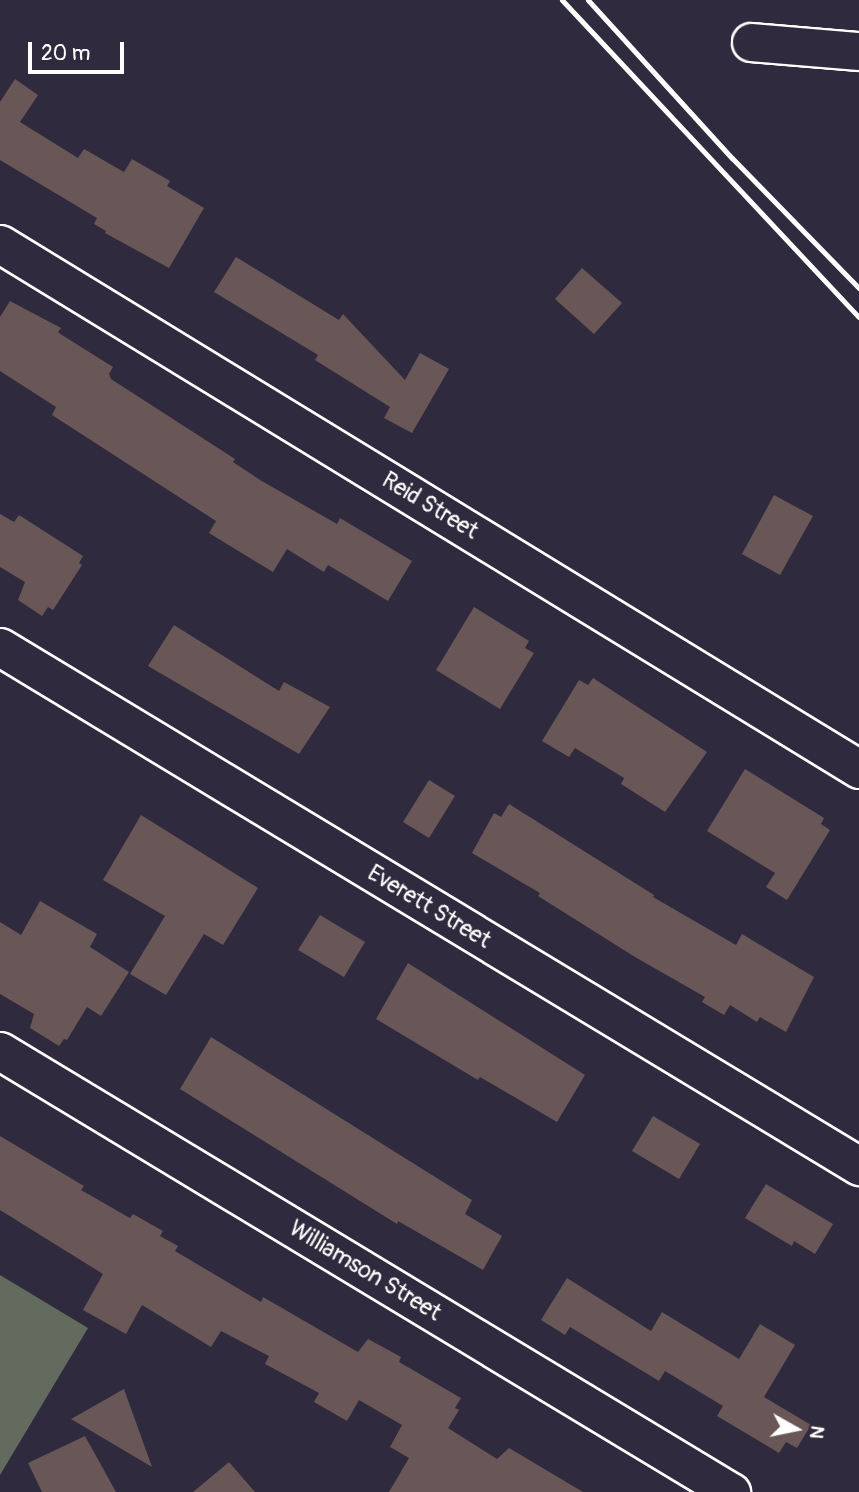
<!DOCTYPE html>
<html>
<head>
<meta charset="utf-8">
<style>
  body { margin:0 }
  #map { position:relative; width:859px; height:1492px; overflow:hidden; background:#2f2a3d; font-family:Pangolin,sans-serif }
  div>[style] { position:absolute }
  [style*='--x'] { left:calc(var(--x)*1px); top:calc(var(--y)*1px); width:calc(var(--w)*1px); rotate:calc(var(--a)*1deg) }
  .green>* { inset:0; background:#636b5e }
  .building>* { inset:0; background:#685756 }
  .roads { filter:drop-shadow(2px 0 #fff) drop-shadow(-2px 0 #fff) drop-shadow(0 2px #fff) drop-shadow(0 -2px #fff) }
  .minor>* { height:37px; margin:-18.5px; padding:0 18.5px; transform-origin:18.5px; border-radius:18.5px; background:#2f2a3d }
  .rail>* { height:5px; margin:-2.5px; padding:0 2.5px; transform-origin:2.5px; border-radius:2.5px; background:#fff }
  span { translate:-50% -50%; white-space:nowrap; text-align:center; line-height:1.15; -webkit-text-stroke:7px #2f2a3d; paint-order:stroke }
  .street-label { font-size:23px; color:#fff }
  .north { position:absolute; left:761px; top:1394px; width:70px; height:70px; -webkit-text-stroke:5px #2f2a3d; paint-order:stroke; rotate:99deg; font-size:19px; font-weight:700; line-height:28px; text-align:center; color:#fff }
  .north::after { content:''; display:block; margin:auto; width:24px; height:32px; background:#fff; clip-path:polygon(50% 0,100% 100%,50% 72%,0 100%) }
  .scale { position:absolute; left:28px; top:42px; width:96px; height:32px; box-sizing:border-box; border:4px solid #fff; border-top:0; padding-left:9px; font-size:21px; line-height:24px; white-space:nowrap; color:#fff; -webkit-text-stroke:5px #2f2a3d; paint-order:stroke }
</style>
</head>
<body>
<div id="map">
  <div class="green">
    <div style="clip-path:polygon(0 1275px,88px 1328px,0 1475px)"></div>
  </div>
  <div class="building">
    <div style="clip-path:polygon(15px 79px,38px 95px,20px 122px,78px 158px,84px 149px,124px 172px,132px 159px,170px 181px,167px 186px,204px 208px,169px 268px,105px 233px,106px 231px,94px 224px,97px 218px,0 160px,0 102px)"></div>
    <div style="clip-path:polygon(236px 257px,339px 320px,343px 314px,405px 380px,420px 353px,449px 369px,412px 433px,384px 418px,390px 407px,315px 360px,318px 355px,214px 292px)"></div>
    <div style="clip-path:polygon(582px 268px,622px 303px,594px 334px,555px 299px)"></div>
    <div style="clip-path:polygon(10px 301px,61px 328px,58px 332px,62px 335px,113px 367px,109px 374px,111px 379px,235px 459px,233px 462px,260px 480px,337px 524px,340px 518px,412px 561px,388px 601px,328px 565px,324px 572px,287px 549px,273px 572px,209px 533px,216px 521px,52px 415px,56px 407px,0 371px,0 317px)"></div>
    <div style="clip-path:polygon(774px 495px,813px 516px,780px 575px,742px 554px)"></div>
    <div style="clip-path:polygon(0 514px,14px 522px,19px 515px,83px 556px,79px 563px,82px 565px,53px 610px,48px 607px,42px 616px,18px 600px,25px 582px,0 567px)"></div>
    <div style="clip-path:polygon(474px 607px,529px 641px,525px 648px,534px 653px,500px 709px,436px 670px)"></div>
    <div style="clip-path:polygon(174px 625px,279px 691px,284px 682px,330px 707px,299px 754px,148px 666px)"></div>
    <div style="clip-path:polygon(593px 678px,707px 752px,665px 812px,621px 784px,624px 778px,575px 748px,569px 757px,542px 741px,579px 680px,588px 685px)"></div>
    <div style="clip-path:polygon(745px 769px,824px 818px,821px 824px,830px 830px,787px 900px,766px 887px,775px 873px,707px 831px)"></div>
    <div style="clip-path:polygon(429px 780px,455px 796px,429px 838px,403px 822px)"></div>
    <div style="clip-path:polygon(509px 804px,654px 895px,653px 897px,736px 945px,742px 934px,814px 977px,786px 1032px,760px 1017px,757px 1022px,730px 1005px,724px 1015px,702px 1002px,705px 997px,635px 957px,538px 896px,540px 893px,472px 853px,494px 813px,501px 817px)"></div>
    <div style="clip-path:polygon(141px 815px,258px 888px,223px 945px,204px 934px,166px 995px,130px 974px,165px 916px,103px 880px)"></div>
    <div style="clip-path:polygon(40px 901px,97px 934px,90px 947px,129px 972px,101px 1016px,87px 1007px,67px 1040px,64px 1039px,59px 1046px,30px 1028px,34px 1014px,0 994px,0 922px,21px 935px)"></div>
    <div style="clip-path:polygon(320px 915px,365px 942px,344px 977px,298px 950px)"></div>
    <div style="clip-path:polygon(408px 963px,585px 1075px,557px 1122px,480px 1077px,478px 1080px,376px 1019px)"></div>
    <div style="clip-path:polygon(211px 1037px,472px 1200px,465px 1214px,502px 1236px,483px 1270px,398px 1221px,397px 1224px,180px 1089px)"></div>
    <div style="clip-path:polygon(653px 1116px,700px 1144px,679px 1179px,632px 1151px)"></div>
    <div style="clip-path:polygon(0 1136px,84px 1186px,81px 1190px,130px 1218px,133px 1214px,163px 1231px,160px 1236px,178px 1246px,175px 1251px,261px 1302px,263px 1297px,358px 1352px,368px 1339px,401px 1357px,399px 1362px,461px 1398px,455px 1408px,459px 1410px,448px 1428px,497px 1459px,509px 1448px,583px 1492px,389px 1492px,409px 1458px,390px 1447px,402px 1425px,359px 1400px,347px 1421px,314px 1402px,319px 1393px,265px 1364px,269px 1356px,221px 1331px,211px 1347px,142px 1305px,126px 1334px,83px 1310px,103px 1274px,0 1210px)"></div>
    <div style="clip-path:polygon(766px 1184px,833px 1224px,815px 1254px,794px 1241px,792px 1246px,745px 1218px)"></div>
    <div style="clip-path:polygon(567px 1278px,651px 1331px,662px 1312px,739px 1359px,760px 1324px,795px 1345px,764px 1397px,811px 1425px,797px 1448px,786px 1442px,779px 1453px,717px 1416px,723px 1406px,665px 1371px,659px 1381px,570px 1327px,565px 1335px,541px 1320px)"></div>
    <div style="clip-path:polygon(124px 1389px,152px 1467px,71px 1419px)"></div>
    <div style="clip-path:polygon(85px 1436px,116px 1492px,42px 1492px,28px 1463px)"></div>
    <div style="clip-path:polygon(229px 1462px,255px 1492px,193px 1492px)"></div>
  </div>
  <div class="roads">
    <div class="minor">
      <div style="--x:751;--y:42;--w:108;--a:4.8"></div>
      <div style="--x:0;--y:244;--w:1007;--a:31.43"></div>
      <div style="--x:0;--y:647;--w:1004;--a:31.14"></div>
      <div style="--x:0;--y:1051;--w:854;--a:31.1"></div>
    </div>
  </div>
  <div class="rail">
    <div style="--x:562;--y:0;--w:434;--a:46.9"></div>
    <div style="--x:588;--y:0;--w:214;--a:47.7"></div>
    <div style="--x:732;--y:158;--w:182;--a:45.7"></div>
  </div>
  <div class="street-label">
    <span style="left:430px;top:506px;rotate:31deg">Reid Street</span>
    <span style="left:429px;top:907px;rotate:31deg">Everett Street</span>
    <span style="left:365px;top:1271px;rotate:31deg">Williamson Street</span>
  </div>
  <div class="north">N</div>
  <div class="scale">20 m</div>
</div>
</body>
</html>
